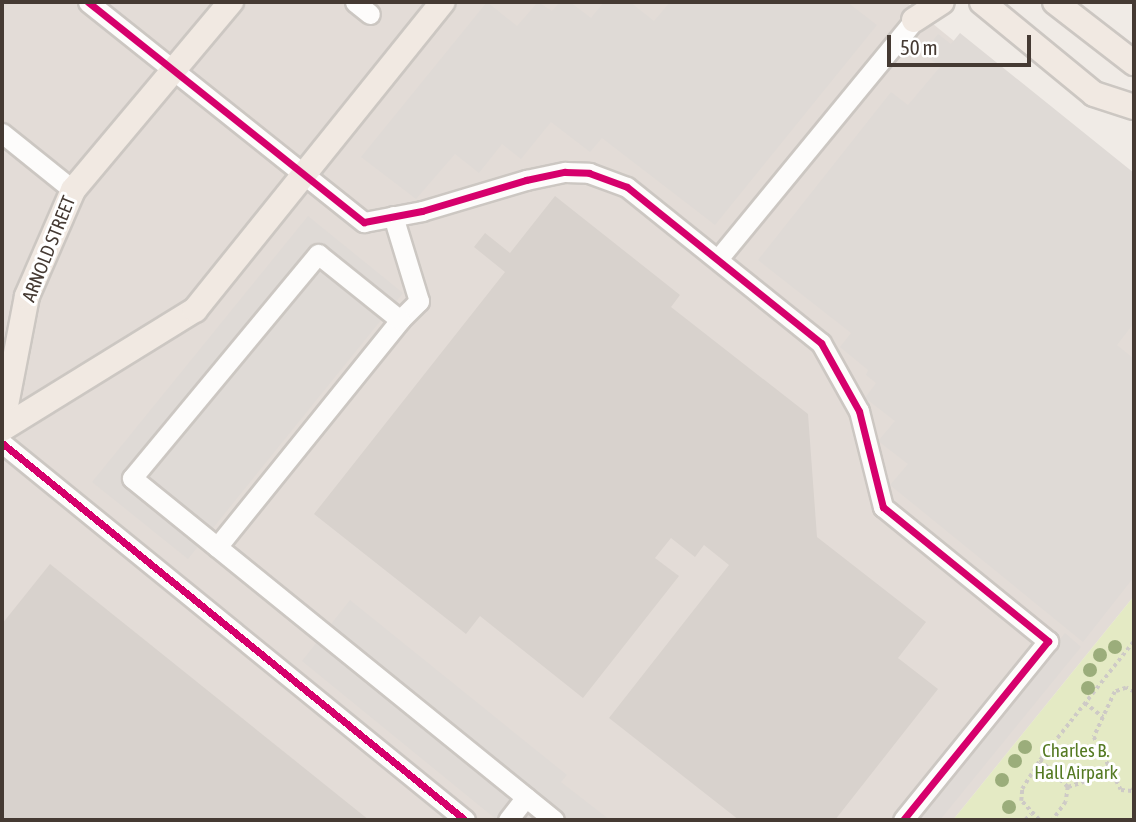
<!DOCTYPE html>
<html>
<head>
<meta charset="utf-8">
<style>
  body { margin:0 }
  #map { position:relative; width:1136px; height:822px; overflow:hidden; background:#f0ebe6; font-family:"Asap Condensed",sans-serif }
  div>[style] { position:absolute }
  [style*='--x'] { left:calc(var(--x)*1px); top:calc(var(--y)*1px); width:calc(var(--w)*1px); rotate:calc(var(--a)*1deg) }
  .industrial>* { inset:0; background:#e3dcd7 }
  .green>* { inset:0; background:#e4eac4 }
  .parking>* { inset:0; background:#dfdad6 }
  .building>* { inset:0; background:#d8d2cd }
  .path>* { height:3.5px; margin-top:-1.75px; transform-origin:0; background:repeating-linear-gradient(90deg,#cecac6 0 3.5px,transparent 0 7px) }
  .roads { filter:drop-shadow(2px 0 #ccc7c2) drop-shadow(-2px 0 #ccc7c2) drop-shadow(0 2px #ccc7c2) drop-shadow(0 -2px #ccc7c2) }
  .minor>* { height:19px; margin:-9.5px; padding:0 9.5px; transform-origin:9.5px; border-radius:9.5px; background:#fdfcfb }
  .major>* { height:24px; margin:-12px; padding:0 12px; transform-origin:12px; border-radius:12px; background:#f1e9e2 }
  .cycleway>* { height:7px; margin:-3.5px; padding:0 3.5px; transform-origin:3.5px; border-radius:3.5px; background:#d6006c }
  .trees>* { width:14px; height:14px; margin:-7px; border-radius:50%; background:#9bad7b }
  span { translate:-50% -50%; white-space:nowrap; text-align:center; line-height:1.15; -webkit-text-stroke:6px #fff; paint-order:stroke }
  .street-label { font-size:19px; color:#453a33 }
  .park-label { font-size:19px; color:#557a23 }
  .frame { position:absolute; inset:0; border:4px solid #453a33; pointer-events:none }
  .scale { position:absolute; left:887px; top:35px; width:144px; height:32px; box-sizing:border-box; border:4px solid #453a33; border-top:0; padding-left:9px; font-size:21px; line-height:24px; white-space:nowrap; color:#453a33; -webkit-text-stroke:5px #fff; paint-order:stroke }
</style>
</head>
<body>
<div id="map">
  <div class="industrial">
    <div style="clip-path:polygon(2px 2px,906px 2px,1134px 187px,1134px 596px,953px 820px,2px 820px)"></div>
  </div>
  <div class="green">
    <div style="clip-path:polygon(1134px 596px,1134px 820px,953px 820px)"></div>
  </div>
  <div class="parking">
    <div style="clip-path:polygon(487px 2px,517px 26px,538px 2px,552px 11px,560px 2px,570px 2px,591px 18px,604px 2px,630px 2px,654px 21px,670px 2px,847px 2px,877px 25px,715px 225px,602px 138px,590px 152px,551px 122px,521px 159px,502px 144px,479px 173px,455px 154px,416px 199px,361px 157px)"></div>
    <div style="clip-path:polygon(960px 33px,1134px 173px,1134px 323px,1117px 345px,1134px 359px,1134px 577px,1083px 642px,890px 485px,908px 464px,878px 441px,895px 421px,865px 398px,876px 383px,866px 375px,868px 370px,840px 347px,851px 333px,758px 260px,891px 92px,908px 105px,940px 67px,923px 53px,938px 34px,951px 44px)"></div>
    <div style="clip-path:polygon(308px 216px,403px 293px,188px 559px,92px 482px)"></div>
    <div style="clip-path:polygon(350px 600px,567px 775px,561px 782px,610px 820px,497px 820px,302px 661px)"></div>
    <div style="clip-path:polygon(1065px 633px,1081px 647px,940px 820px,912px 820px)"></div>
  </div>
  <div class="building">
    <div style="clip-path:polygon(555px 196px,680px 295px,671px 307px,808px 414px,817px 537px,926px 622px,898px 658px,938px 689px,835px 820px,739px 820px,609px 718px,729px 565px,704px 545px,695px 557px,671px 538px,655px 558px,679px 576px,583px 698px,480px 616px,466px 634px,314px 514px,505px 272px,474px 247px,485px 233px,510px 253px)"></div>
    <div style="clip-path:polygon(50px 564px,369px 820px,2px 820px,2px 624px)"></div>
  </div>
  <div class="path">
    <div style="--x:1134;--y:692;--w:9;--a:-153"></div>
    <div style="--x:1126;--y:688;--w:12;--a:160"></div>
    <div style="--x:1115;--y:692;--w:50;--a:115"></div>
    <div style="--x:1094;--y:737;--w:59;--a:63"></div>
    <div style="--x:1121;--y:790;--w:11;--a:5"></div>
    <div style="--x:1132;--y:791;--w:4;--a:-63"></div>
    <div style="--x:1085;--y:703;--w:23;--a:38"></div>
    <div style="--x:1040;--y:760;--w:39;--a:44"></div>
    <div style="--x:1068;--y:787;--w:15;--a:98"></div>
    <div style="--x:1066;--y:802;--w:22;--a:126"></div>
    <div style="--x:1068;--y:787;--w:44;--a:-18.4"></div>
    <div style="--x:1025;--y:820;--w:8;--a:-45"></div>
    <div style="--x:1039;--y:820;--w:26;--a:-133"></div>
    <div style="--x:1021;--y:801;--w:12;--a:-85"></div>
    <div style="--x:1022;--y:789;--w:34;--a:-58"></div>
    <div style="--x:1040;--y:760;--w:152;--a:-51.7"></div>
  </div>
  <div class="roads">
    <div class="minor">
      <div style="--x:88;--y:2;--w:353;--a:38.6"></div>
      <div style="--x:364;--y:222;--w:59;--a:-10.7"></div>
      <div style="--x:422;--y:211;--w:109;--a:-16.6"></div>
      <div style="--x:526;--y:180;--w:40;--a:-12"></div>
      <div style="--x:565;--y:172;--w:24;--a:2"></div>
      <div style="--x:589;--y:173;--w:40;--a:20.2"></div>
      <div style="--x:627;--y:187;--w:249;--a:38.8"></div>
      <div style="--x:821;--y:343;--w:78;--a:60.8"></div>
      <div style="--x:859;--y:411;--w:99;--a:76"></div>
      <div style="--x:883;--y:507;--w:213;--a:39.1"></div>
      <div style="--x:1048;--y:641;--w:230;--a:129"></div>
      <div style="--x:355;--y:2;--w:19;--a:39"></div>
      <div style="--x:2;--y:133;--w:91;--a:38.8"></div>
      <div style="--x:393;--y:216;--w:89;--a:73"></div>
      <div style="--x:419;--y:301;--w:27;--a:135"></div>
      <div style="--x:718;--y:259;--w:309;--a:-50.6"></div>
      <div style="--x:2;--y:443;--w:597;--a:39.15"></div>
      <div style="--x:217;--y:547;--w:292;--a:-51.1"></div>
      <div style="--x:400;--y:320;--w:105;--a:-141.2"></div>
      <div style="--x:318;--y:254;--w:291;--a:129.7"></div>
      <div style="--x:132;--y:478;--w:543;--a:39.02"></div>
      <div style="--x:508;--y:820;--w:29;--a:-52"></div>
    </div>
    <div class="major">
      <div style="--x:982;--y:2;--w:145;--a:39.4"></div>
      <div style="--x:1094;--y:94;--w:42;--a:18"></div>
      <div style="--x:1055;--y:2;--w:100;--a:37.7"></div>
      <div style="--x:914;--y:20;--w:33;--a:-33"></div>
      <div style="--x:2;--y:426;--w:132;--a:-79.1"></div>
      <div style="--x:27;--y:296;--w:116;--a:-66.5"></div>
      <div style="--x:73;--y:190;--w:246;--a:-50"></div>
      <div style="--x:2;--y:429;--w:227;--a:-31.7"></div>
      <div style="--x:195;--y:310;--w:395;--a:-51.2"></div>
    </div>
  </div>
  <div class="cycleway">
    <div style="--x:88;--y:2;--w:353;--a:38.6"></div>
    <div style="--x:364;--y:222;--w:59;--a:-10.7"></div>
    <div style="--x:422;--y:211;--w:109;--a:-16.6"></div>
    <div style="--x:526;--y:180;--w:40;--a:-12"></div>
    <div style="--x:565;--y:172;--w:24;--a:2"></div>
    <div style="--x:589;--y:173;--w:40;--a:20.2"></div>
    <div style="--x:627;--y:187;--w:249;--a:38.8"></div>
    <div style="--x:821;--y:343;--w:78;--a:60.8"></div>
    <div style="--x:859;--y:411;--w:99;--a:76"></div>
    <div style="--x:883;--y:507;--w:213;--a:39.1"></div>
    <div style="--x:1048;--y:641;--w:230;--a:129"></div>
    <div style="--x:2;--y:443;--w:597;--a:39.15"></div>
  </div>
  <div class="trees">
    <div style="left:1115px;top:647px"></div>
    <div style="left:1100px;top:655px"></div>
    <div style="left:1090px;top:670px"></div>
    <div style="left:1088px;top:688px"></div>
    <div style="left:1025px;top:747px"></div>
    <div style="left:1015px;top:761px"></div>
    <div style="left:1002px;top:780px"></div>
    <div style="left:1009px;top:807px"></div>
  </div>
  <div class="street-label">
    <span style="left:49px;top:249px;rotate:-68deg">ARNOLD STREET</span>
  </div>
  <div class="park-label">
    <span style="left:1076px;top:762px">Charles B.<br>Hall Airpark</span>
  </div>
  <div class="frame"></div>
  <div class="scale">50 m</div>
</div>
</body>
</html>
